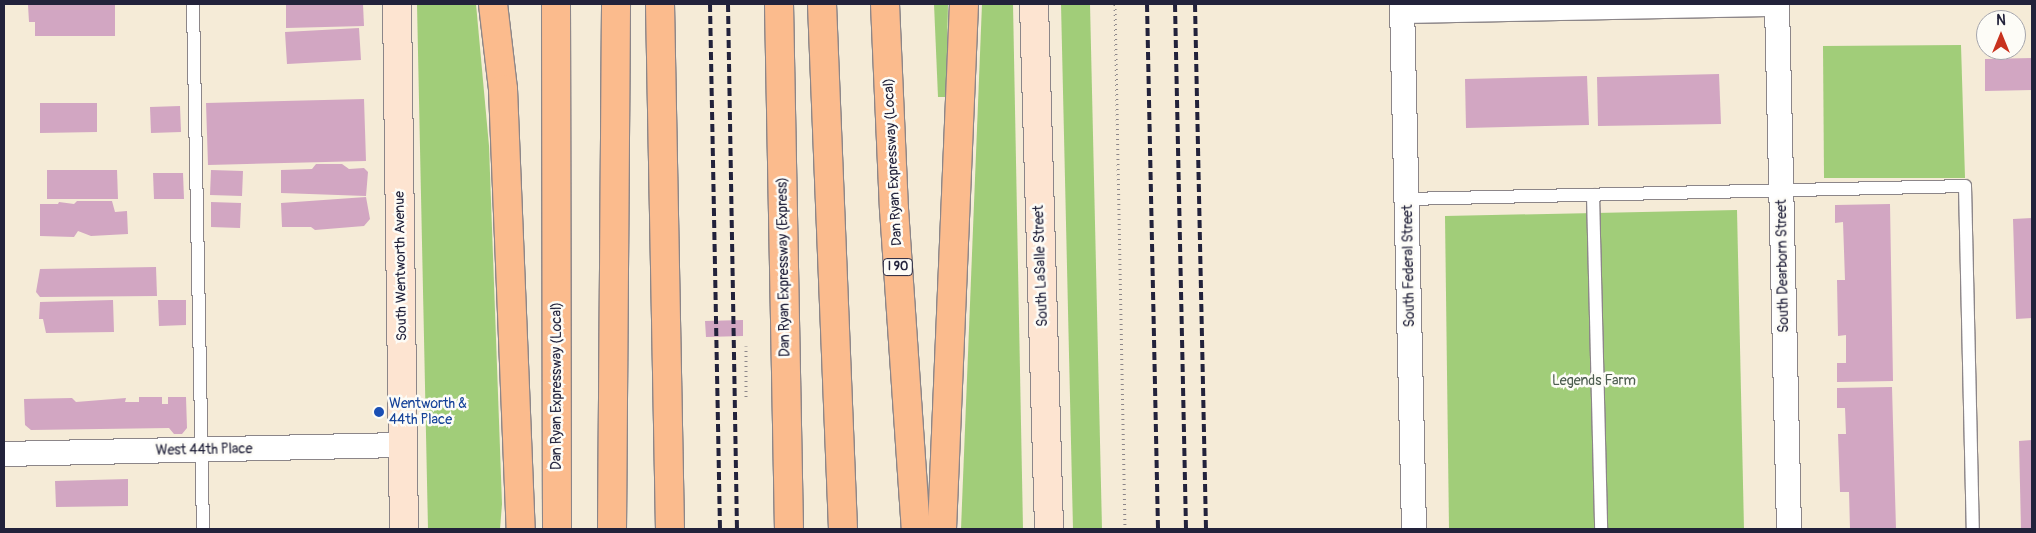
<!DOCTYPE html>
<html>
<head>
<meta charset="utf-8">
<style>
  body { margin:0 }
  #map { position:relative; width:2036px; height:533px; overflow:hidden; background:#f5ebd7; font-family:Pangolin,sans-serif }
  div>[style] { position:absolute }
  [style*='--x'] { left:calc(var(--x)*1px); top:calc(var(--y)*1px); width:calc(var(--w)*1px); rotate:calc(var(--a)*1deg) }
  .green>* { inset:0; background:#a1cd79 }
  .building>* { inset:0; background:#d2a6c2 }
  .path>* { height:3px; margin-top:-1.5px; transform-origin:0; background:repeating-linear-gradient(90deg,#8c8689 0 1px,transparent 0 5px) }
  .roads { filter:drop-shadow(1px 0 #8c8689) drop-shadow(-1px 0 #8c8689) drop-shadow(0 1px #8c8689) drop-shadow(0 -1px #8c8689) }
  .lane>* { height:12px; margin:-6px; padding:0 6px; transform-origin:6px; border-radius:6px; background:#fff }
  .street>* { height:24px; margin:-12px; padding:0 12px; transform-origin:12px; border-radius:12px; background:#fff }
  .secondary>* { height:28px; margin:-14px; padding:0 14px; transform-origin:14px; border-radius:14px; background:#fde4d1 }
  .highway>* { height:28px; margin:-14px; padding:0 14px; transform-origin:14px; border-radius:14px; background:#fbbb8d }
  .rail>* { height:4px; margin-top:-2px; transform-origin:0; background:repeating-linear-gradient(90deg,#22223b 0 8px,transparent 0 12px) }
  .dots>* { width:14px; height:14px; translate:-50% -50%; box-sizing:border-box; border:2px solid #fdfcf7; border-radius:50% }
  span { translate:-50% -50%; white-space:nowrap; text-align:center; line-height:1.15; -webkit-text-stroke:5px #fdfcf7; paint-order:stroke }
  .shield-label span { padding:1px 4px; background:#fdfcf7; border:1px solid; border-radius:4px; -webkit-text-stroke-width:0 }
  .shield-label { font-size:12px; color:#22223b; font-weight:700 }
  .street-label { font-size:14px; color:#22223b }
  .park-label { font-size:14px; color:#4e5e51 }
  .transit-label { font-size:14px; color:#164399 }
  .left { translate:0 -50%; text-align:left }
  .frame { position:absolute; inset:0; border:5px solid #22223b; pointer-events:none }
  .north { position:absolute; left:1976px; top:10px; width:50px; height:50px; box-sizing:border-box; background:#fdfcf7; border:1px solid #a5a5ac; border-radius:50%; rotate:0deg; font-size:14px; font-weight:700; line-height:20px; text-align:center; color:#22223b }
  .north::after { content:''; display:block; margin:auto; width:18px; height:22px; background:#c8321e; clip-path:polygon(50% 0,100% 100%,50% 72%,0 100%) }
</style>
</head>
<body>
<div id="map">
  <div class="green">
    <div style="clip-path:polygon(417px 4px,476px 4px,489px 146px,502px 504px,500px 529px,428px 529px)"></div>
    <div style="clip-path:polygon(934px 4px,948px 4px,946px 97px,938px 97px)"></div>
    <div style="clip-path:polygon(982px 4px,1013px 4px,1023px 529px,961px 529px)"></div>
    <div style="clip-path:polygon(1061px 4px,1090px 4px,1102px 529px,1073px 529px)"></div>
    <div style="clip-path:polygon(1961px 45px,1965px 178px,1824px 178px,1823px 46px)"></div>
    <div style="clip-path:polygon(1737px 210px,1744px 529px,1449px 529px,1445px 216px)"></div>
  </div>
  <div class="building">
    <div style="clip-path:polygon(115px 4px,115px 36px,35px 36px,35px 22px,29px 22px,28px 5px)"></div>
    <div style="clip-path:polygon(286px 4px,363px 4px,364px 26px,286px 28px)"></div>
    <div style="clip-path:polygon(359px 28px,361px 60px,287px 64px,285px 32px)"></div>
    <div style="clip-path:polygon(2032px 58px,2032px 90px,1985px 91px,1985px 59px)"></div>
    <div style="clip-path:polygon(1719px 74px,1721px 124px,1598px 126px,1597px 77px)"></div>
    <div style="clip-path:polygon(1587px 76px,1589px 125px,1466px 128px,1465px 79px)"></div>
    <div style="clip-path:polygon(364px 99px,366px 161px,208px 165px,206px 103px)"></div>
    <div style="clip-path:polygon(40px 103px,97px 103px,97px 132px,40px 133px)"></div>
    <div style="clip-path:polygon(180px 106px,181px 132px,151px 133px,150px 107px)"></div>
    <div style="clip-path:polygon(316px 164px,342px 164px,349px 169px,364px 168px,368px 172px,366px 196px,281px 193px,281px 170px,312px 169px)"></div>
    <div style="clip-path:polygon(47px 170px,117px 170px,118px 199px,47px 199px)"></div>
    <div style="clip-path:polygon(211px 170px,243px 171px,242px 196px,210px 195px)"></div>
    <div style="clip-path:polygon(153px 173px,183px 173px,184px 199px,154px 199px)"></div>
    <div style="clip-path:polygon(366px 197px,370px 219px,364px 226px,315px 230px,311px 227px,282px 227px,281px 203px)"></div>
    <div style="clip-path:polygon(77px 201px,112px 201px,115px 212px,127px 211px,128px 234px,91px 236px,78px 231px,74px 237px,40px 236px,40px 204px,58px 204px,59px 202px,74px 204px)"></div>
    <div style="clip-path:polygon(211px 202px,241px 203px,240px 228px,211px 227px)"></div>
    <div style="clip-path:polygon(1890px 204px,1893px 381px,1837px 382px,1837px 363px,1846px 363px,1846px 335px,1838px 336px,1837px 280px,1845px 280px,1843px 222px,1835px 223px,1835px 205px)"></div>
    <div style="clip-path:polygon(2032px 218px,2032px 318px,2016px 319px,2013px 219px)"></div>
    <div style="clip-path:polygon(156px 267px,157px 296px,40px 297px,36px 292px,40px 269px)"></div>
    <div style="clip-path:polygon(113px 300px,114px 332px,46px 333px,43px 319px,39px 319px,40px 302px)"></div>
    <div style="clip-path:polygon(158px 300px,186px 300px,186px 325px,159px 326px)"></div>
    <div style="clip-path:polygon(743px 320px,743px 336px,706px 337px,705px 321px)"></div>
    <div style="clip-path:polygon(1892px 387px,1896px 529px,1850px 529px,1849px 492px,1840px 492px,1838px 434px,1846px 434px,1845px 408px,1837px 408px,1837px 388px)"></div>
    <div style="clip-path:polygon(139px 397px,162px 397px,162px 404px,168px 404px,168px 397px,186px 397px,187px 428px,182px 434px,174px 434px,169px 428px,31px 430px,25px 425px,24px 399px,72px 398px,76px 402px,126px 398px,125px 402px,139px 402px)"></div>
    <div style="clip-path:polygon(2032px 440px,2032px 529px,2021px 529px,2019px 441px)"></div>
    <div style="clip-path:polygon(128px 479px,128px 506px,56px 507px,55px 481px)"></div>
  </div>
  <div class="path">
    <div style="--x:1115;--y:4;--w:525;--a:88.91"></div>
    <div style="--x:746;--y:346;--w:54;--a:90"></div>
  </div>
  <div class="roads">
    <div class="lane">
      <div style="--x:193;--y:4;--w:525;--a:88.91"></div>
      <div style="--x:1593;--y:195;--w:334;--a:88.6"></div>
      <div style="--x:1407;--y:199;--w:558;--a:-1.33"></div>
      <div style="--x:1965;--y:186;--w:343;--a:88.7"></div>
    </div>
    <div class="street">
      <div style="--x:1402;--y:4;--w:525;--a:88.69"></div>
      <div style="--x:1777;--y:4;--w:525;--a:88.69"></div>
      <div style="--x:1403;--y:11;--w:366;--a:-1.1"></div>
      <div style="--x:4;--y:454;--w:400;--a:-1.3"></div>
    </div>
    <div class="secondary">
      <div style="--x:397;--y:4;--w:525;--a:89.24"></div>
      <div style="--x:1034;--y:4;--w:525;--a:88.36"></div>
    </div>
    <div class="highway">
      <div style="--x:493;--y:4;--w:86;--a:83.3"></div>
      <div style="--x:503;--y:89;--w:440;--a:87.7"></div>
      <div style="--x:556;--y:4;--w:525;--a:89.89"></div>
      <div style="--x:660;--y:4;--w:525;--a:88.91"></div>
      <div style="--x:779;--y:4;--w:525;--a:88.91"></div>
      <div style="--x:822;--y:4;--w:525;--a:87.71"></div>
      <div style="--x:885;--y:4;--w:205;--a:87.5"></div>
      <div style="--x:894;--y:209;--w:321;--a:86.1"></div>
      <div style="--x:612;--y:529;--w:525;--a:-89.56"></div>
      <div style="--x:942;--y:529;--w:525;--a:-87.6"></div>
    </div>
  </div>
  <div class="rail">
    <div style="--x:710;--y:4;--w:525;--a:88.91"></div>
    <div style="--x:728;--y:4;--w:525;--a:89.02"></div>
    <div style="--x:1147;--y:4;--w:525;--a:88.8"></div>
    <div style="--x:1175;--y:4;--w:525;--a:88.8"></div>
    <div style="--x:1195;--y:4;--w:525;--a:88.8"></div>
  </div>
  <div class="dots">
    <div style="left:379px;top:412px;background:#1a4fb4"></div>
  </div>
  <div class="shield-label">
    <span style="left:898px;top:267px">I 90</span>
  </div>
  <div class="street-label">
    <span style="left:893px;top:162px;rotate:-93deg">Dan Ryan Expressway (Local)</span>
    <span style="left:401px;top:266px;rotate:-91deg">South Wentworth Avenue</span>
    <span style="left:1041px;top:266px;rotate:-92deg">South LaSalle Street</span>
    <span style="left:1409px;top:266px;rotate:-91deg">South Federal Street</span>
    <span style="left:1783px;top:266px;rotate:-91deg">South Dearborn Street</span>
    <span style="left:784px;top:267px;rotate:-91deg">Dan Ryan Expressway (Express)</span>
    <span style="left:557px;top:386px;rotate:-90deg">Dan Ryan Expressway (Local)</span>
    <span style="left:204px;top:450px;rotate:-1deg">West 44th Place</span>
  </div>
  <div class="park-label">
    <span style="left:1594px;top:381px">Legends Farm</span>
  </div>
  <div class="transit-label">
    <span class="left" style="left:389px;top:412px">Wentworth &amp;<br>44th Place</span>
  </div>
  <div class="frame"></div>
  <div class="north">N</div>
</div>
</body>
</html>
